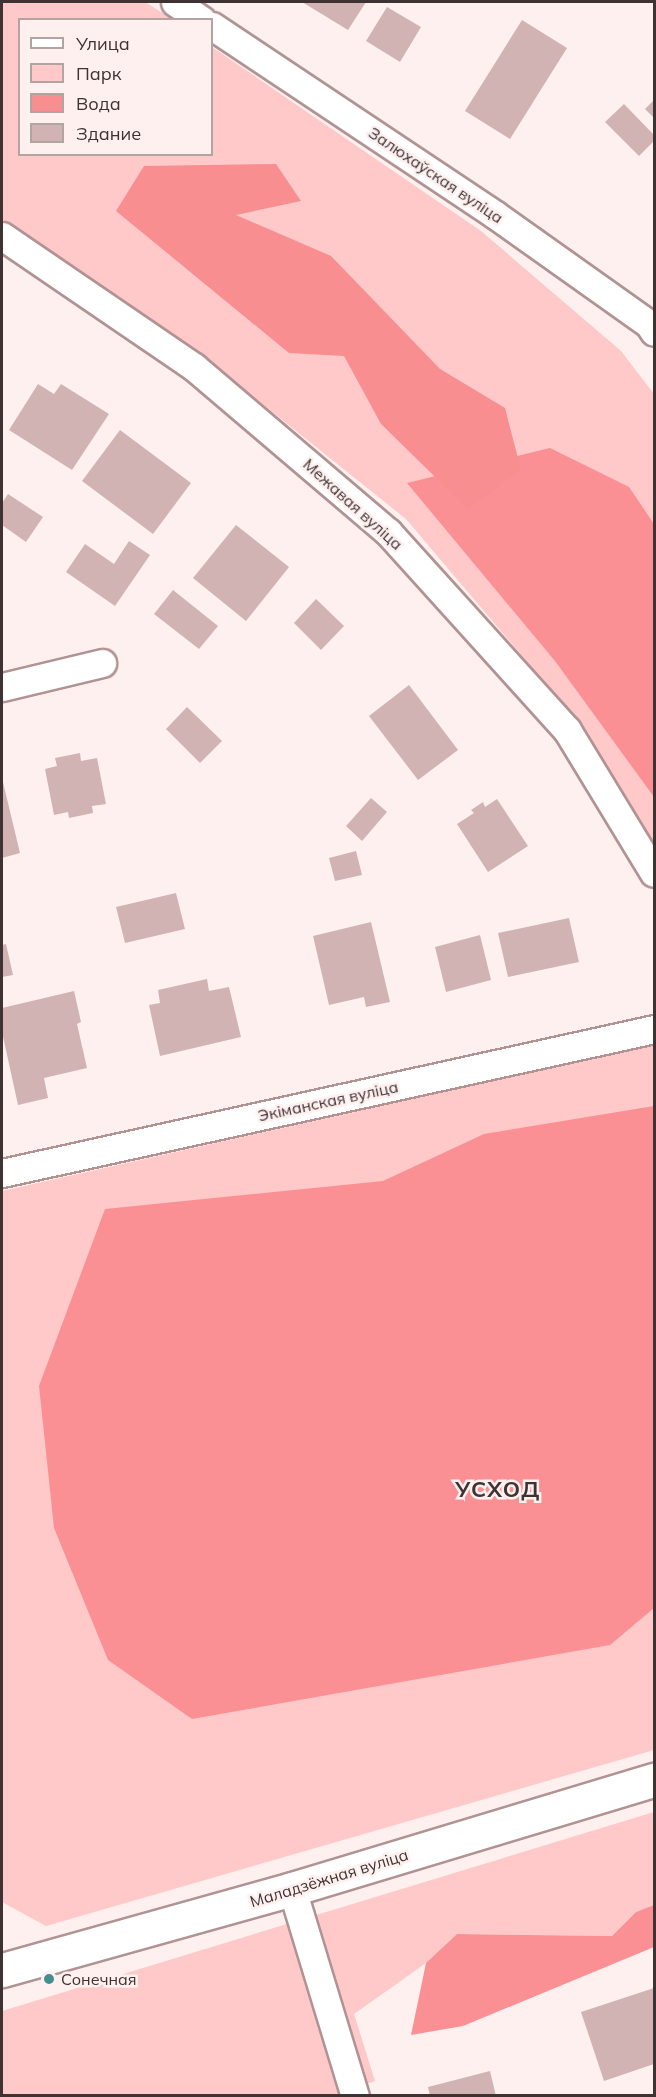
<!DOCTYPE html>
<html>
<head>
<meta charset="utf-8">
<style>
  body { margin:0 }
  #map { position:relative; width:656px; height:2097px; overflow:hidden; background:#fdf0ef; font-family:Mulish,sans-serif }
  div>[style] { position:absolute }
  [style*='--x'] { left:calc(var(--x)*1px); top:calc(var(--y)*1px); width:calc(var(--w)*1px); rotate:calc(var(--a)*1deg) }
  .green>* { inset:0; background:#fec9c8 }
  .forest>* { inset:0; background:#fa9093 }
  .water>* { inset:0; background:#f88e90 }
  .building>* { inset:0; background:#d2b3b3 }
  .roads { filter:drop-shadow(2px 0 #b19393) drop-shadow(-2px 0 #b19393) drop-shadow(0 2px #b19393) drop-shadow(0 -2px #b19393) }
  .street>* { height:27px; margin:-13.5px; padding:0 13.5px; transform-origin:13.5px; border-radius:13.5px; background:#fff }
  .secondary>* { height:33px; margin:-16.5px; padding:0 16.5px; transform-origin:16.5px; border-radius:16.5px; background:#fff }
  .dots>* { width:16px; height:16px; translate:-50% -50%; box-sizing:border-box; border:3px solid #fdf0ef; border-radius:50% }
  span { translate:-50% -50%; white-space:nowrap; text-align:center; line-height:1.15; -webkit-text-stroke:5px #fdf0ef; paint-order:stroke }
  .street-label { font-size:16px; color:#3e3232 }
  .poi-label { font-size:16px; color:#3e3232 }
  .left { translate:0 -50%; text-align:left }
  .district-label { font-size:22px; color:#3e3232; font-weight:700; letter-spacing:1.5px }
  .frame { position:absolute; inset:0; border:3px solid #3e3232; pointer-events:none }
  .legend { position:absolute; left:18px; top:18px; width:195px; height:138px; box-sizing:border-box; background:#fdf0ef; border:2px solid #b1a4a3; margin:0; padding:8px 10px; list-style:none; font-size:18px; color:#3e3232 }
  .legend li { display:flex; align-items:center; gap:12px; height:30px }
  .legend b { width:30px; border:2px solid #b1a4a3 }
</style>
</head>
<body>
<div id="map">
  <div class="green">
    <div style="clip-path:polygon(2px 2px,145px 2px,172px 19px,20px 20px,20px 154px,212px 154px,212px 47px,481px 231px,621px 351px,654px 394px,654px 843px,579px 723px,406px 519px,200px 354px,2px 219px)"></div>
    <div style="clip-path:polygon(654px 1045px,654px 1750px,46px 1926px,2px 1902px,2px 1191px)"></div>
    <div style="clip-path:polygon(654px 1812px,654px 1905px,636px 1912px,612px 1936px,457px 1934px,426px 1963px,354px 2014px,375px 2081px,332px 2096px,2px 2096px,2px 2011px)"></div>
  </div>
  <div class="forest">
    <div style="clip-path:polygon(550px 448px,629px 487px,654px 524px,654px 797px,555px 661px,407px 483px)"></div>
    <div style="clip-path:polygon(654px 1106px,654px 1608px,610px 1645px,192px 1719px,108px 1660px,54px 1528px,39px 1386px,105px 1209px,383px 1181px,484px 1134px)"></div>
    <div style="clip-path:polygon(654px 1905px,654px 1947px,463px 2026px,411px 2035px,426px 1963px,457px 1934px,612px 1936px,636px 1912px)"></div>
  </div>
  <div class="water">
    <div style="clip-path:polygon(276px 164px,301px 201px,236px 215px,331px 256px,440px 369px,505px 408px,521px 470px,468px 509px,381px 424px,344px 356px,289px 353px,116px 211px,144px 166px)"></div>
  </div>
  <div class="building">
    <div style="clip-path:polygon(302px 2px,366px 2px,348px 30px)"></div>
    <div style="clip-path:polygon(387px 7px,421px 27px,400px 62px,366px 41px)"></div>
    <div style="clip-path:polygon(522px 20px,567px 48px,510px 139px,465px 111px)"></div>
    <div style="clip-path:polygon(654px 100px,654px 118px,645px 109px)"></div>
    <div style="clip-path:polygon(624px 104px,654px 135px,654px 141px,639px 156px,605px 122px)"></div>
    <div style="clip-path:polygon(38px 384px,54px 394px,61px 384px,109px 414px,72px 470px,9px 430px)"></div>
    <div style="clip-path:polygon(120px 430px,191px 483px,153px 534px,82px 481px)"></div>
    <div style="clip-path:polygon(8px 494px,43px 517px,26px 542px,2px 525px,2px 503px)"></div>
    <div style="clip-path:polygon(236px 525px,289px 567px,246px 621px,193px 578px)"></div>
    <div style="clip-path:polygon(129px 541px,150px 555px,115px 606px,66px 572px,85px 544px,114px 564px)"></div>
    <div style="clip-path:polygon(173px 590px,218px 626px,199px 649px,154px 614px)"></div>
    <div style="clip-path:polygon(316px 599px,344px 626px,321px 650px,294px 623px)"></div>
    <div style="clip-path:polygon(409px 685px,458px 750px,418px 780px,369px 716px)"></div>
    <div style="clip-path:polygon(187px 707px,222px 741px,200px 763px,166px 729px)"></div>
    <div style="clip-path:polygon(80px 753px,81px 761px,97px 758px,106px 804px,92px 806px,93px 813px,69px 818px,68px 812px,54px 815px,45px 769px,57px 766px,55px 758px)"></div>
    <div style="clip-path:polygon(2px 778px,20px 853px,2px 858px)"></div>
    <div style="clip-path:polygon(371px 798px,387px 812px,362px 841px,346px 826px)"></div>
    <div style="clip-path:polygon(497px 799px,528px 846px,488px 872px,457px 824px,474px 813px,471px 810px,483px 802px,485px 807px)"></div>
    <div style="clip-path:polygon(356px 851px,362px 875px,335px 881px,329px 858px)"></div>
    <div style="clip-path:polygon(176px 893px,185px 929px,125px 943px,116px 907px)"></div>
    <div style="clip-path:polygon(569px 918px,579px 962px,508px 977px,498px 933px)"></div>
    <div style="clip-path:polygon(371px 922px,390px 1002px,366px 1007px,364px 997px,329px 1005px,313px 936px)"></div>
    <div style="clip-path:polygon(480px 935px,491px 980px,446px 992px,435px 947px)"></div>
    <div style="clip-path:polygon(6px 944px,13px 975px,2px 977px,2px 945px)"></div>
    <div style="clip-path:polygon(207px 979px,209px 991px,229px 987px,241px 1037px,160px 1056px,149px 1005px,160px 1003px,158px 990px)"></div>
    <div style="clip-path:polygon(74px 991px,81px 1022px,77px 1024px,87px 1068px,44px 1078px,48px 1098px,18px 1105px,2px 1032px,2px 1008px)"></div>
    <div style="clip-path:polygon(654px 1988px,654px 2064px,604px 2081px,581px 2012px)"></div>
    <div style="clip-path:polygon(490px 2071px,496px 2096px,430px 2096px,428px 2087px)"></div>
  </div>
  <div class="roads">
    <div class="street">
      <div style="--x:175;--y:2;--w:32;--a:34"></div>
      <div style="--x:212;--y:26;--w:339;--a:33.7"></div>
      <div style="--x:494;--y:214;--w:190;--a:35.4"></div>
      <div style="--x:649;--y:324;--w:9;--a:58"></div>
      <div style="--x:2;--y:236;--w:232;--a:34.3"></div>
      <div style="--x:194;--y:367;--w:255;--a:40.4"></div>
      <div style="--x:388;--y:532;--w:267;--a:47.9"></div>
      <div style="--x:567;--y:730;--w:167;--a:58.7"></div>
      <div style="--x:2;--y:687;--w:103;--a:-13.5"></div>
      <div style="--x:2;--y:1173;--w:668;--a:-12.45"></div>
      <div style="--x:292;--y:1889;--w:216;--a:73.1"></div>
    </div>
    <div class="secondary">
      <div style="--x:2;--y:1970;--w:301;--a:-15.6"></div>
      <div style="--x:292;--y:1889;--w:378;--a:-16.8"></div>
    </div>
  </div>
  <div class="dots">
    <div style="left:49px;top:1979px;background:#458d90"></div>
  </div>
  <div class="street-label">
    <span style="left:436px;top:175px;rotate:34deg">Залюхаўская вуліца</span>
    <span style="left:353px;top:504px;rotate:42deg">Межавая вуліца</span>
    <span style="left:328px;top:1101px;rotate:-12deg">Экіманская вуліца</span>
    <span style="left:329px;top:1878px;rotate:-17deg">Маладзёжная вуліца</span>
  </div>
  <div class="poi-label">
    <span class="left" style="left:61px;top:1979px">Сонечная</span>
  </div>
  <div class="district-label">
    <span style="left:498px;top:1490px">УСХОД</span>
  </div>
  <div class="frame"></div>
  <ul class="legend">
  <li><b style="height:8px;background:#fff"></b>Улица</li>
  <li><b style="height:16px;background:#fec9c8"></b>Парк</li>
  <li><b style="height:16px;background:#f88e90"></b>Вода</li>
  <li><b style="height:16px;background:#d2b3b3"></b>Здание</li>
  </ul>
</div>
</body>
</html>
